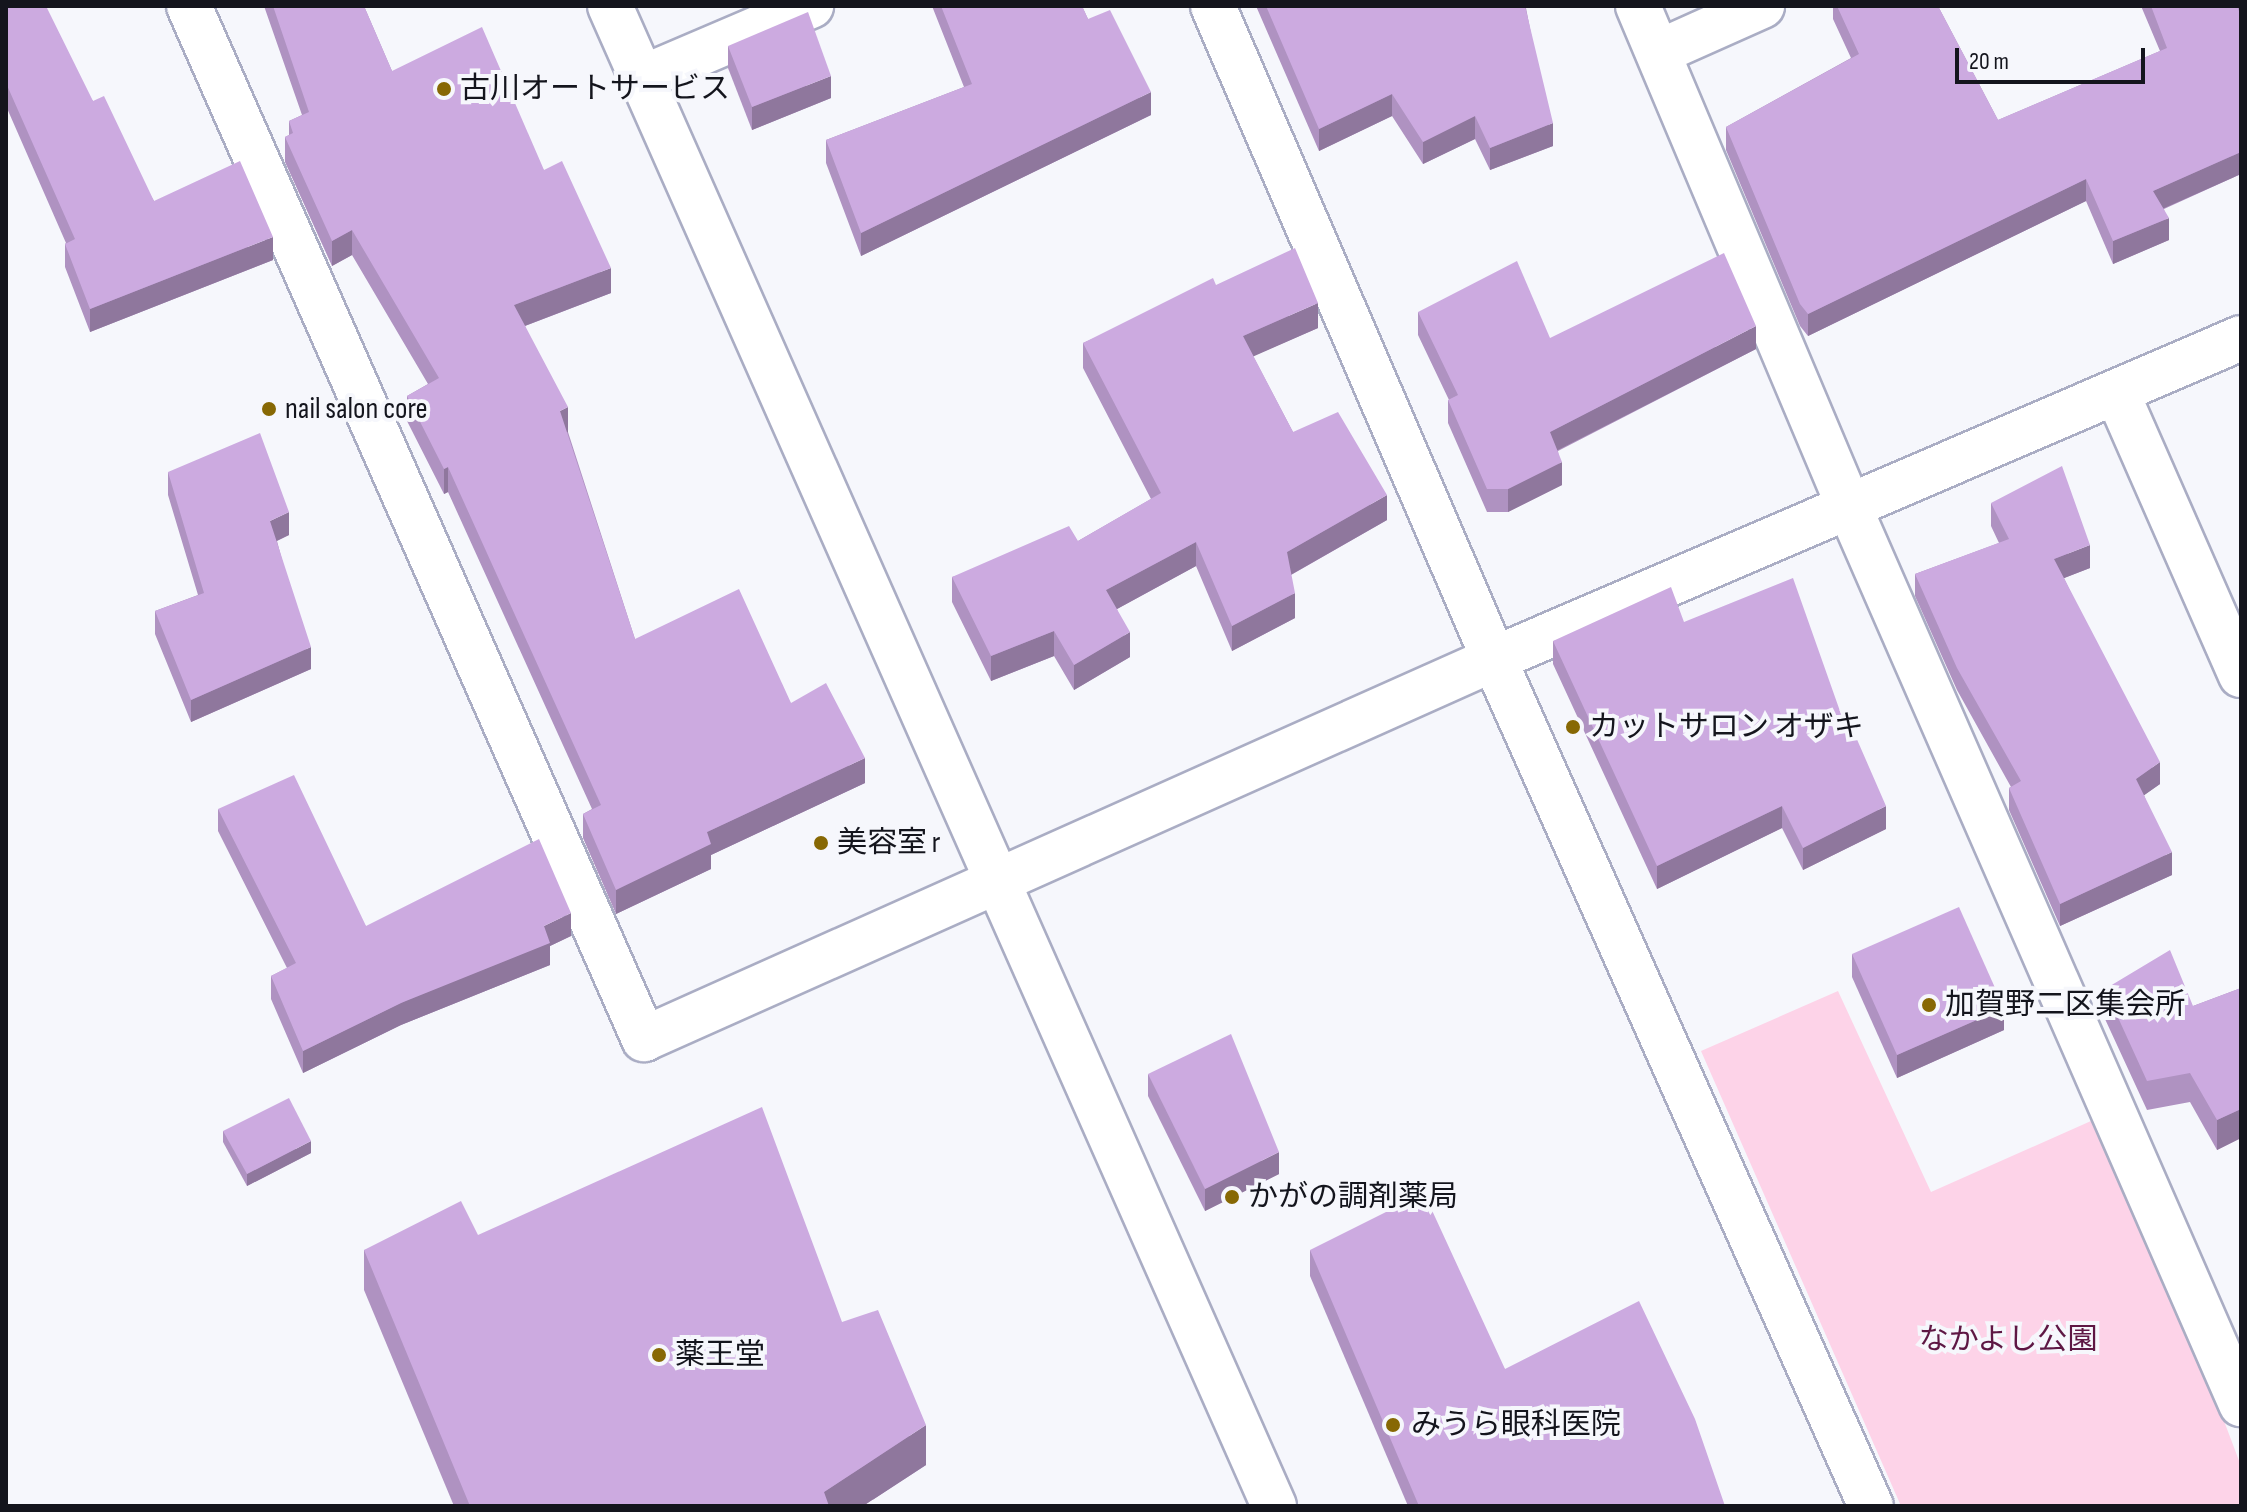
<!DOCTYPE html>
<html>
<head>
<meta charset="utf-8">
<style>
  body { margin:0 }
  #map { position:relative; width:2247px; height:1512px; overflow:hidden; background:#f6f7fc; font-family:"Sofia Sans Condensed","Noto Sans JP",sans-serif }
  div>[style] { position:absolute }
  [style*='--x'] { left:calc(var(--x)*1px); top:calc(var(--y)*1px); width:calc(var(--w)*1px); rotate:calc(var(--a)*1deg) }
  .green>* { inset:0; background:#fdd3e8 }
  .roads { filter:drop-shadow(2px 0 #aaadc4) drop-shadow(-2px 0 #aaadc4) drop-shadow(0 2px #aaadc4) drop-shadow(0 -2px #aaadc4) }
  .minor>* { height:44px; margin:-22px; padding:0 22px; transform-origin:22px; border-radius:22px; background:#fff }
  .wall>* { inset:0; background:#af92c1 }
  .shaded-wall>* { inset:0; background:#8f779d }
  .building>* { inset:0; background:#ccaae0 }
  .dots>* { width:22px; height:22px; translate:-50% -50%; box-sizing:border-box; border:4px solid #f6f7fc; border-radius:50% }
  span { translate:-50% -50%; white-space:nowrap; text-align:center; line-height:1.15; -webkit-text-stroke:8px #f6f7fc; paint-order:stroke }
  .poi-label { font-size:30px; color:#14151d }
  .left { translate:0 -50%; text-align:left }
  .park-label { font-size:30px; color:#5e1744 }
  .frame { position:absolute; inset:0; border:8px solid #14151d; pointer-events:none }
  .scale { position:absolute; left:1955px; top:48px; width:190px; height:36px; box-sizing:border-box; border:4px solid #14151d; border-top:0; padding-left:10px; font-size:24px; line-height:28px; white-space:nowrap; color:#14151d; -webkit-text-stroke:6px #f6f7fc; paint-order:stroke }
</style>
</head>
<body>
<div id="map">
  <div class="green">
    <div style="clip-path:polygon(1838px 991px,1931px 1192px,2091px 1121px,2218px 1405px,2241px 1466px,2241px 1506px,1901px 1506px,1701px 1051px)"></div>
  </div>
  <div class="roads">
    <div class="minor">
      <div style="--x:189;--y:6;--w:1129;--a:66.23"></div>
      <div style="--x:644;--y:1039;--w:931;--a:-24.09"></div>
      <div style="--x:1494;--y:659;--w:813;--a:-23.25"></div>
      <div style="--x:610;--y:6;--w:1640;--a:66.12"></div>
      <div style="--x:1213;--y:6;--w:711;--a:66.72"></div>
      <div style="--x:1494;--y:659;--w:927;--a:66.01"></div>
      <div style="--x:1638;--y:6;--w:546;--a:67.15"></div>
      <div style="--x:1850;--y:509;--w:977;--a:66.4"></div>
      <div style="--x:1659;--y:52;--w:113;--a:-24.1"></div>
      <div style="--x:642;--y:78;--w:184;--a:-23.1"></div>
      <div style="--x:2117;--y:393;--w:308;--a:66.3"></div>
    </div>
  </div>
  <div class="wall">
    <div style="clip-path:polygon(6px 6px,93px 101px,154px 201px,273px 260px,90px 332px,65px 267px,65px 244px,66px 243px,6px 106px)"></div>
    <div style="clip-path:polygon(264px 6px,364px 6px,392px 71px,544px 170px,611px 293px,525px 326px,568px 432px,635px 639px,791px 703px,865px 783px,711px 855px,711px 869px,616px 914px,583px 838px,583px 814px,592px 809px,448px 492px,444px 494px,407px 421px,407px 396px,428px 384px,352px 255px,332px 266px,285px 162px,285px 137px,289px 135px,289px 121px,302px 115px)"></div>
    <div style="clip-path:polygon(932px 6px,1082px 6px,1088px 19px,1151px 115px,861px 256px,826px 163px,826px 140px,964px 87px)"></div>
    <div style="clip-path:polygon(1256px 6px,1527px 6px,1526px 8px,1553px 146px,1490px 170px,1475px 139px,1423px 164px,1392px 116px,1319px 151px)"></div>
    <div style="clip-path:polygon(1833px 6px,1938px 6px,1998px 120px,2160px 51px,2141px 6px,2241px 6px,2241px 174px,2164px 209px,2169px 240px,2113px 264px,2086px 201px,1808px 336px,1800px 326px,1726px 150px,1726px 127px,1851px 58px,1833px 19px)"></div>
    <div style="clip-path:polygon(728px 46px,831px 98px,752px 130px,728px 68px)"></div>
    <div style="clip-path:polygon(1216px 285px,1318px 328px,1253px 356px,1293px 432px,1387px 520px,1291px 575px,1295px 618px,1232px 651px,1196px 566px,1117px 609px,1130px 657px,1074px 690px,1054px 656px,991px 681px,952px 602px,952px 577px,1078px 541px,1151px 499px,1083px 368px,1083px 343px)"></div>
    <div style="clip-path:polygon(1418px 312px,1550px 338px,1756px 349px,1558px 451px,1562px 485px,1508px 512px,1487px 512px,1448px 423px,1448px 400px,1449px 400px,1418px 335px)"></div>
    <div style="clip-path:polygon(168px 472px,289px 535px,277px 541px,311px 669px,191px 722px,155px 634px,155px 611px,198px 595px,168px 495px)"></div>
    <div style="clip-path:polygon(1991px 503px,2090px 568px,2064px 578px,2160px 784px,2144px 795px,2172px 875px,2060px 926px,2009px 810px,2009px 788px,2011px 787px,1957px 690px,1915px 596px,1915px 574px,1999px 543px,1991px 526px)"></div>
    <div style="clip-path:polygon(1684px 622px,1847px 731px,1886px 829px,1803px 870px,1782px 828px,1657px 889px,1553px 664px,1553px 641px)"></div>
    <div style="clip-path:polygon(218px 809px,366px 926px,571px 936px,550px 946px,550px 965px,401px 1025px,303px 1073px,271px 999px,271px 976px,287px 968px,218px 831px)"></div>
    <div style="clip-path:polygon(1852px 954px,2004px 1030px,1897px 1078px,1852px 977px)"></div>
    <div style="clip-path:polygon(2241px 988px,2241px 1138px,2217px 1150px,2190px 1102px,2147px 1110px,2105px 1019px,2105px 989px,2193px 1006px)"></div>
    <div style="clip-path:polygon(1148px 1074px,1279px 1174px,1205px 1211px,1148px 1096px)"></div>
    <div style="clip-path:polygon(223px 1131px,311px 1153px,247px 1186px,223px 1142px)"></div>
    <div style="clip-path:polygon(478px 1235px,842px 1322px,926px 1465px,863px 1506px,454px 1506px,364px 1290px,364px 1250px)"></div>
    <div style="clip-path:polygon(1310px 1250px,1505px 1369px,1725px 1506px,1408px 1506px,1310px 1276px)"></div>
  </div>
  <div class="shaded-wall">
    <div style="clip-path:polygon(831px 76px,831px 98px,752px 130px,752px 107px)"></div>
    <div style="clip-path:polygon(1151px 92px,1151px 115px,861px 256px,861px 233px)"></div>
    <div style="clip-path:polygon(1392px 94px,1392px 116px,1319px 151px,1319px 129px)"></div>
    <div style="clip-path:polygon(1475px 116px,1475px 139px,1423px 164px,1423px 142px)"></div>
    <div style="clip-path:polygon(1553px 123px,1553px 146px,1490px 170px,1490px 148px)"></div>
    <div style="clip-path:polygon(2241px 152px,2241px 174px,2153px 213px,2153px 191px)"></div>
    <div style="clip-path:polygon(2086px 179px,2086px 201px,1808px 336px,1808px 314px)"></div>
    <div style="clip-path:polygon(2169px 218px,2169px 240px,2113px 264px,2113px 241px)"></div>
    <div style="clip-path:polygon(352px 230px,352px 255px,332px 266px,332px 241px)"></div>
    <div style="clip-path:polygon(273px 237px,273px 260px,90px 332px,90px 309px)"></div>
    <div style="clip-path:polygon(611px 268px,611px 293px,514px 330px,514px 305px)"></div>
    <div style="clip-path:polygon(1318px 303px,1318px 328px,1243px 361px,1243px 336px)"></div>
    <div style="clip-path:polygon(1756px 326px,1756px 349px,1550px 454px,1550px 432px)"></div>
    <div style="clip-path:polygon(568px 407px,568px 432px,560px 436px,560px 411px)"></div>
    <div style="clip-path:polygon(1562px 462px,1562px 485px,1508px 512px,1508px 489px)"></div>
    <div style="clip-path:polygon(448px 467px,448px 492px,444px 494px,444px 469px)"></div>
    <div style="clip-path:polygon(1387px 495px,1387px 520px,1287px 577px,1287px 552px)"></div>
    <div style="clip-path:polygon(289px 512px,289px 535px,270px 544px,270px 521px)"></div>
    <div style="clip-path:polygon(1196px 542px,1196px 566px,1106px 615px,1106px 590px)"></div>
    <div style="clip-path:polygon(2090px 545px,2090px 568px,2054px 582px,2054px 559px)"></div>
    <div style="clip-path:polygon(1295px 593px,1295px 618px,1232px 651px,1232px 626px)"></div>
    <div style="clip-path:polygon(1054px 631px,1054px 656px,991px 681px,991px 656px)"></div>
    <div style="clip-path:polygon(1130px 632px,1130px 657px,1074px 690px,1074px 665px)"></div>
    <div style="clip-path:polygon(311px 647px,311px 669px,191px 722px,191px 700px)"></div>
    <div style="clip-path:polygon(865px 758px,865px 783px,711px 855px,711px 869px,616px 914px,616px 890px,707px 832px)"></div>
    <div style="clip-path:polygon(2160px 762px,2160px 784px,2136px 801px,2136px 779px)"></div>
    <div style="clip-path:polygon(1782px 806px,1782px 828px,1657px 889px,1657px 866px)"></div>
    <div style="clip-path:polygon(1886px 806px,1886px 829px,1803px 870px,1803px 848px)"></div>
    <div style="clip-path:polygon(2172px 852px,2172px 875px,2060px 926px,2060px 904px)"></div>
    <div style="clip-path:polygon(571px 913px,571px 936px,550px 946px,550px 965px,401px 1025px,303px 1073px,303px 1051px,401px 1003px,544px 926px)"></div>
    <div style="clip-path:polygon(2004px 1008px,2004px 1030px,1897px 1078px,1897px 1055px)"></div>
    <div style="clip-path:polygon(2241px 1109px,2241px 1138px,2217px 1150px,2217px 1120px)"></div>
    <div style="clip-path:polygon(311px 1141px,311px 1153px,247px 1186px,247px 1174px)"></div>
    <div style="clip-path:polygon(1279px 1152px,1279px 1174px,1205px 1211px,1205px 1189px)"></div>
    <div style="clip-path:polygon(926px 1425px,926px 1465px,863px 1506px,824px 1506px,824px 1492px)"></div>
  </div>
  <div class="building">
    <div style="clip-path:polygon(6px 6px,46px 6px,93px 101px,104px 96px,154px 201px,240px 161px,273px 237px,90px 309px,65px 244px,75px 239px,6px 83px)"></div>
    <div style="clip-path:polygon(273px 6px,364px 6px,392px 71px,482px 27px,544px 170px,562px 161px,611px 268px,514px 305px,568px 407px,560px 411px,635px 639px,739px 589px,791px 703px,826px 683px,865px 758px,707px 832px,711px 844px,616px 890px,583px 814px,601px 805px,448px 467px,444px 469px,407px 396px,439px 378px,352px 230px,332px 241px,285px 137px,293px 133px,289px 121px,309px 112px)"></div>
    <div style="clip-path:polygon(941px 6px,1082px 6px,1088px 19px,1110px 10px,1151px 92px,861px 233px,826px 140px,972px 84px)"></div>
    <div style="clip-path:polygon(1266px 6px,1525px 6px,1553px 123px,1490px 148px,1475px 116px,1423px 142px,1392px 94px,1319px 129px)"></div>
    <div style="clip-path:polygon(1837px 6px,1938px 6px,1998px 120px,2167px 48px,2151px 6px,2237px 6px,2241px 16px,2241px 152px,2153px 191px,2169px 218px,2113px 241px,2086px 179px,1808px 314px,1800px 304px,1726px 127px,1859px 54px)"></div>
    <div style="clip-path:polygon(808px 12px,831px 76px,752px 107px,728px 46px)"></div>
    <div style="clip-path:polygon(1295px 248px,1318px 303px,1243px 336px,1293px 432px,1338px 412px,1387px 495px,1287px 552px,1295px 593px,1232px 626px,1196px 542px,1106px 590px,1130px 632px,1074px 665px,1054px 631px,991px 656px,952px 577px,1069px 526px,1078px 541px,1161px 493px,1083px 343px,1213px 278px,1216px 285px)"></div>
    <div style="clip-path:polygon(1724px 253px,1756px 326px,1550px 432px,1562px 462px,1508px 489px,1487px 489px,1448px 400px,1458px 395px,1418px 312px,1517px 261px,1550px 338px)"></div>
    <div style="clip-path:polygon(260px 433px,289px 512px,270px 521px,311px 647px,191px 700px,155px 611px,204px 593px,168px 472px)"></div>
    <div style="clip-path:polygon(2062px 466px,2090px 545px,2054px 559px,2160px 762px,2136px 779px,2172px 852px,2060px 904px,2009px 788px,2021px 781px,1957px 668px,1915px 574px,2009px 539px,1991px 503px)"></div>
    <div style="clip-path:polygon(1793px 578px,1847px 731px,1852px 728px,1886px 806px,1803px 848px,1782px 806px,1657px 866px,1553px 641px,1671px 587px,1684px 622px)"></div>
    <div style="clip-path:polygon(294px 775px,366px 926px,539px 839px,571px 913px,544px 926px,550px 943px,401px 1003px,303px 1051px,271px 976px,296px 963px,218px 809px)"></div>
    <div style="clip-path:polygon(1959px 907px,2004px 1008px,1897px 1055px,1852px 954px)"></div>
    <div style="clip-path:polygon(2170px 950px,2193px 1006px,2241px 988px,2241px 1109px,2217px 1120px,2190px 1073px,2147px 1081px,2105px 989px)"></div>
    <div style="clip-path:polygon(1231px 1034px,1279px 1152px,1205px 1189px,1148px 1074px)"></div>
    <div style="clip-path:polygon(289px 1098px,311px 1141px,247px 1174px,223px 1131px)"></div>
    <div style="clip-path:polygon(762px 1107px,842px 1322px,878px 1310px,926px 1425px,824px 1492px,829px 1506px,470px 1506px,364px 1250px,461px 1201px,478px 1235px)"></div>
    <div style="clip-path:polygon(1424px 1193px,1505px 1369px,1639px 1301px,1695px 1419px,1725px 1506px,1419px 1506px,1310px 1250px)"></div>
  </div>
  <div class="dots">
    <div style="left:444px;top:89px;background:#876804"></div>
    <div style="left:269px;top:409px;background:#876804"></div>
    <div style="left:1573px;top:727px;background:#876804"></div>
    <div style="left:821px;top:843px;background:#876804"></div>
    <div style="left:1929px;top:1005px;background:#876804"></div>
    <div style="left:1232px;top:1197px;background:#876804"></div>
    <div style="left:659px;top:1355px;background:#876804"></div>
    <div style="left:1393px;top:1425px;background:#876804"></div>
  </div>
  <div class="poi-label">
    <span class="left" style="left:460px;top:89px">古川オートサービス</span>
    <span class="left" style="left:285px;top:409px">nail salon core</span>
    <span class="left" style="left:1589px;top:727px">カットサロン オザキ</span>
    <span class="left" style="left:837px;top:843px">美容室 r</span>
    <span class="left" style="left:1945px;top:1005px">加賀野二区集会所</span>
    <span class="left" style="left:1248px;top:1197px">かがの調剤薬局</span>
    <span class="left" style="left:675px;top:1355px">薬王堂</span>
    <span class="left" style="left:1411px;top:1425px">みうら眼科医院</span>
  </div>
  <div class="park-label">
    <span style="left:2008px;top:1340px">なかよし公園</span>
  </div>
  <div class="frame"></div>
  <div class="scale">20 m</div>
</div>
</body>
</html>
